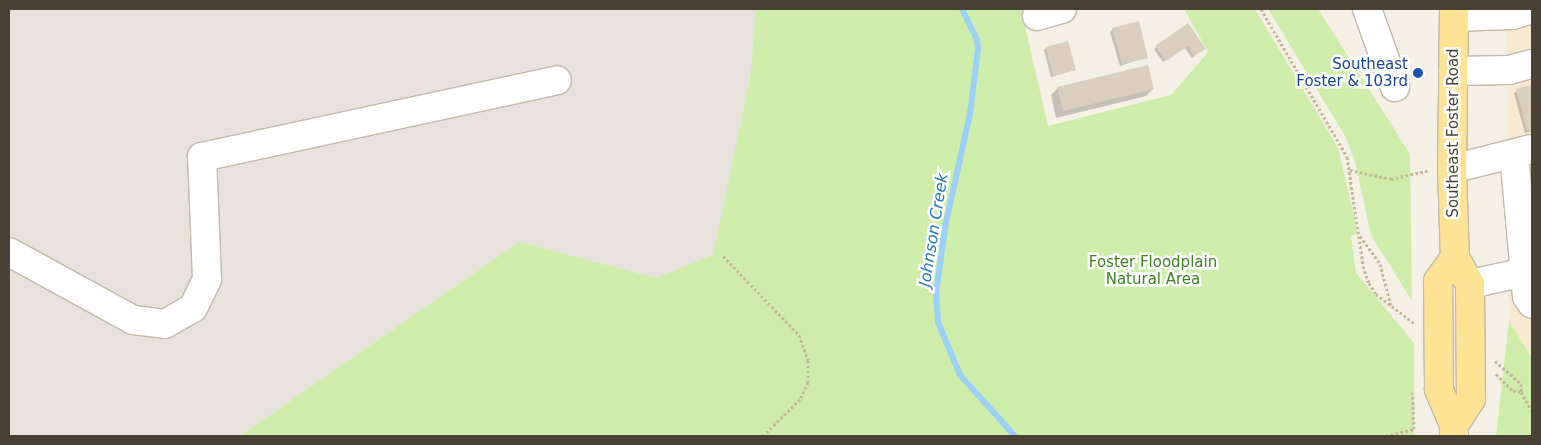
<!DOCTYPE html>
<html>
<head>
<meta charset="utf-8">
<style>
  body { margin:0 }
  #map { position:relative; width:1541px; height:445px; overflow:hidden; background:#f5f0e6; font-family:"DejaVu Sans",sans-serif }
  div>[style] { position:absolute }
  [style*='--x'] { left:calc(var(--x)*1px); top:calc(var(--y)*1px); width:calc(var(--w)*1px); rotate:calc(var(--a)*1deg) }
  .commercial>* { inset:0; background:#f8e8cf }
  .industrial>* { inset:0; background:#e7e2db }
  .green>* { inset:0; background:#ceedab }
  .shadow>* { inset:0; background:#0003 }
  .stream>* { height:6px; margin:-3px; padding:0 3px; transform-origin:3px; border-radius:3px; background:#9cd0f7 }
  .building>* { inset:0; background:#dacfbd }
  .path>* { height:3px; margin-top:-1.5px; transform-origin:0; background:repeating-linear-gradient(90deg,#c4b597 0 2.5px,transparent 0 5px) }
  .roads { filter:drop-shadow(1px 0 #c1b9a7) drop-shadow(-1px 0 #c1b9a7) drop-shadow(0 1px #c1b9a7) drop-shadow(0 -1px #c1b9a7) }
  .minor>* { height:28px; margin:-14px; padding:0 14px; transform-origin:14px; border-radius:14px; background:#fff }
  .major>* { height:28px; margin:-14px; padding:0 14px; transform-origin:14px; border-radius:14px; background:#ffe394 }
  .dots>* { width:14px; height:14px; translate:-50% -50%; box-sizing:border-box; border:2px solid #fff; border-radius:50% }
  span { translate:-50% -50%; white-space:nowrap; text-align:center; line-height:1.15; -webkit-text-stroke:5px #fff; paint-order:stroke }
  .transit-label { font-size:15px; color:#164399 }
  .right { translate:-100% -50%; text-align:right }
  .street-label { font-size:15px; color:#484134 }
  .park-label { font-size:15px; color:#438022 }
  .water-label { font-size:16px; color:#237abe; font-style:italic }
  .frame { position:absolute; inset:0; border:10px solid #484134; pointer-events:none }
</style>
</head>
<body>
<div id="map">
  <div class="commercial">
    <div style="clip-path:polygon(1507px 9px,1532px 9px,1532px 357px,1509px 321px)"></div>
  </div>
  <div class="industrial">
    <div style="clip-path:polygon(9px 9px,756px 9px,750px 79px,714px 255px,656px 278px,519px 242px,240px 436px,9px 436px)"></div>
  </div>
  <div class="green">
    <div style="clip-path:polygon(756px 9px,1021px 9px,1048px 126px,1171px 95px,1208px 52px,1184px 9px,1255px 9px,1338px 148px,1358px 233px,1351px 236px,1356px 273px,1414px 343px,1414px 436px,240px 436px,519px 242px,656px 278px,713px 255px,750px 79px)"></div>
    <div style="clip-path:polygon(1268px 9px,1318px 9px,1410px 154px,1412px 301px,1371px 235px,1354px 158px,1345px 136px)"></div>
    <div style="clip-path:polygon(1509px 321px,1532px 358px,1532px 436px,1496px 436px)"></div>
  </div>
  <div class="shadow">
    <div style="clip-path:polygon(1188px 25px,1202px 50px,1192px 58px,1185px 48px,1163px 62px,1154px 49px)"></div>
    <div style="clip-path:polygon(1113px 29px,1147px 57px,1120px 66px,1110px 32px)"></div>
    <div style="clip-path:polygon(1046px 48px,1074px 70px,1051px 77px,1044px 50px)"></div>
    <div style="clip-path:polygon(1532px 86px,1532px 131px,1525px 133px,1514px 93px)"></div>
    <div style="clip-path:polygon(1058px 88px,1153px 89px,1146px 96px,1056px 118px,1051px 95px)"></div>
  </div>
  <div class="stream">
    <div style="--x:962;--y:9;--w:34;--a:64"></div>
    <div style="--x:977;--y:40;--w:9;--a:84"></div>
    <div style="--x:978;--y:49;--w:65;--a:97"></div>
    <div style="--x:970;--y:114;--w:111;--a:102.5"></div>
    <div style="--x:946;--y:222;--w:71;--a:98.1"></div>
    <div style="--x:936;--y:292;--w:30;--a:86"></div>
    <div style="--x:938;--y:322;--w:57;--a:67.5"></div>
    <div style="--x:960;--y:375;--w:82;--a:48"></div>
  </div>
  <div class="building">
    <div style="clip-path:polygon(1139px 21px,1148px 58px,1122px 64px,1112px 28px)"></div>
    <div style="clip-path:polygon(1188px 23px,1206px 49px,1194px 56px,1188px 46px,1166px 61px,1155px 46px)"></div>
    <div style="clip-path:polygon(1068px 41px,1076px 70px,1053px 76px,1046px 47px)"></div>
    <div style="clip-path:polygon(1148px 65px,1154px 89px,1063px 111px,1057px 87px)"></div>
    <div style="clip-path:polygon(1532px 85px,1532px 130px,1527px 131px,1516px 89px)"></div>
  </div>
  <div class="path">
    <div style="--x:1261;--y:9;--w:171;--a:59.8"></div>
    <div style="--x:1347;--y:157;--w:110;--a:81.6"></div>
    <div style="--x:1363;--y:266;--w:18;--a:71"></div>
    <div style="--x:1369;--y:283;--w:13;--a:58"></div>
    <div style="--x:1376;--y:294;--w:48;--a:37.3"></div>
    <div style="--x:1350;--y:170;--w:42;--a:12.4"></div>
    <div style="--x:1391;--y:179;--w:39;--a:-13"></div>
    <div style="--x:1360;--y:236;--w:34;--a:54"></div>
    <div style="--x:1380;--y:264;--w:43;--a:75.3"></div>
    <div style="--x:723;--y:256;--w:110;--a:46.1"></div>
    <div style="--x:799;--y:335;--w:27;--a:70"></div>
    <div style="--x:808;--y:360;--w:22;--a:90"></div>
    <div style="--x:808;--y:382;--w:19;--a:115"></div>
    <div style="--x:800;--y:399;--w:52;--a:135"></div>
    <div style="--x:1495;--y:361;--w:35;--a:41"></div>
    <div style="--x:1521;--y:384;--w:8;--a:90"></div>
    <div style="--x:1521;--y:392;--w:22;--a:60"></div>
    <div style="--x:1496;--y:374;--w:24;--a:45"></div>
    <div style="--x:1513;--y:391;--w:8;--a:7"></div>
    <div style="--x:1386;--y:436;--w:29;--a:-14"></div>
    <div style="--x:1414;--y:429;--w:36;--a:-92"></div>
  </div>
  <div class="roads">
    <div class="minor">
      <div style="--x:1367;--y:9;--w:83;--a:70.3"></div>
      <div style="--x:1037;--y:16;--w:26;--a:-16"></div>
      <div style="--x:1454;--y:17;--w:59;--a:-1.9"></div>
      <div style="--x:1513;--y:15;--w:20;--a:-18"></div>
      <div style="--x:1453;--y:71;--w:56;--a:-1"></div>
      <div style="--x:1509;--y:70;--w:24;--a:-15"></div>
      <div style="--x:1514;--y:154;--w:143;--a:84.8"></div>
      <div style="--x:1527;--y:296;--w:9;--a:58"></div>
      <div style="--x:1452;--y:169;--w:81;--a:-14.2"></div>
      <div style="--x:9;--y:252;--w:141;--a:28.7"></div>
      <div style="--x:133;--y:320;--w:32;--a:7"></div>
      <div style="--x:165;--y:324;--w:32;--a:-30"></div>
      <div style="--x:193;--y:308;--w:32;--a:-64"></div>
      <div style="--x:207;--y:279;--w:122;--a:-92.3"></div>
      <div style="--x:202;--y:157;--w:363;--a:-12.2"></div>
      <div style="--x:1470;--y:284;--w:56;--a:-12.3"></div>
    </div>
    <div class="major">
      <div style="--x:1454;--y:9;--w:160;--a:90.7"></div>
      <div style="--x:1452;--y:169;--w:89;--a:88.1"></div>
      <div style="--x:1455;--y:258;--w:30;--a:60"></div>
      <div style="--x:1470;--y:284;--w:115;--a:89.5"></div>
      <div style="--x:1471;--y:399;--w:31;--a:123"></div>
      <div style="--x:1454;--y:436;--w:11;--a:-90"></div>
      <div style="--x:1454;--y:425;--w:39;--a:-113"></div>
      <div style="--x:1439;--y:389;--w:108;--a:-90.5"></div>
      <div style="--x:1438;--y:281;--w:29;--a:-54"></div>
    </div>
  </div>
  <div class="dots">
    <div style="left:1418px;top:73px;background:#1a4fb4"></div>
  </div>
  <div class="transit-label">
    <span class="right" style="left:1408px;top:73px">Southeast<br>Foster &amp; 103rd</span>
  </div>
  <div class="street-label">
    <span style="left:1454px;top:133px;rotate:-90deg">Southeast Foster Road</span>
  </div>
  <div class="park-label">
    <span style="left:1153px;top:271px">Foster Floodplain<br>Natural Area</span>
  </div>
  <div class="water-label">
    <span style="left:934px;top:230px;rotate:-81deg">Johnson Creek</span>
  </div>
  <div class="frame"></div>
</div>
</body>
</html>
